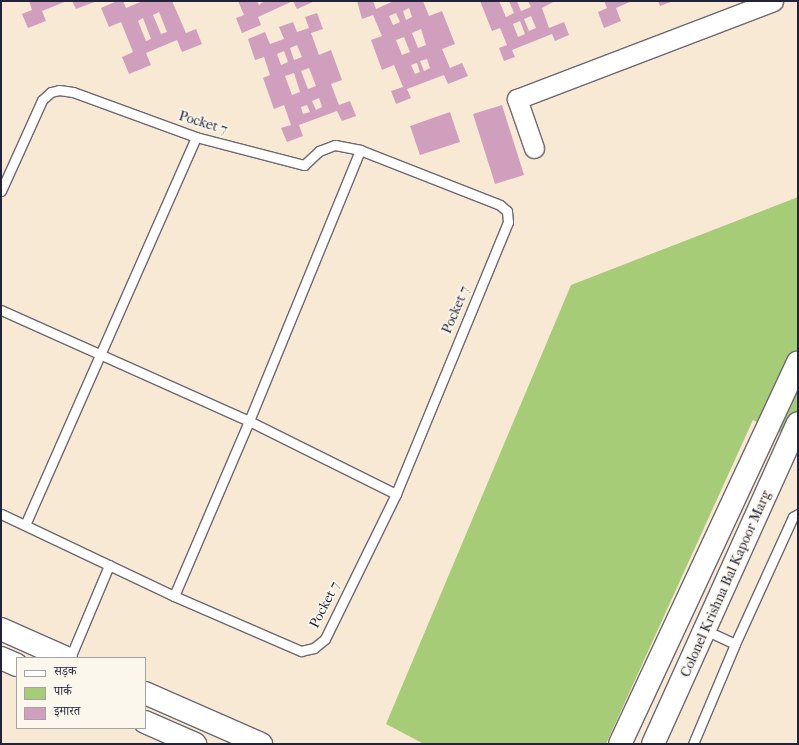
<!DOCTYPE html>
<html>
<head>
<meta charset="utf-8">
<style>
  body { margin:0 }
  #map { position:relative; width:799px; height:745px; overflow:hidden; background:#f8e9d5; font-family:"IM FELL French Canon","Noto Serif Devanagari",serif }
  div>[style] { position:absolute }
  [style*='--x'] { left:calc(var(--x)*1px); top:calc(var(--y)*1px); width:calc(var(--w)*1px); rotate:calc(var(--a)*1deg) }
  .green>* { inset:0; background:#a6cc77 }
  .building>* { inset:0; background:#d09fbd }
  .roads { filter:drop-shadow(1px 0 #6d6871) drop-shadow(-1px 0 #6d6871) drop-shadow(0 1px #6d6871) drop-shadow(0 -1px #6d6871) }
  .lane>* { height:9px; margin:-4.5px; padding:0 4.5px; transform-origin:4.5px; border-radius:4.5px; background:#fff }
  .street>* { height:19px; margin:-9.5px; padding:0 9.5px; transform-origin:9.5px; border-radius:9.5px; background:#fff }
  .secondary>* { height:22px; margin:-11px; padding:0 11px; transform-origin:11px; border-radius:11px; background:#fff }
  span { translate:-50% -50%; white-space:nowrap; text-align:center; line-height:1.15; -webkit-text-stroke:3.5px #fbf7ec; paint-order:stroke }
  .street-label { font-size:14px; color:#22223b }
  .frame { position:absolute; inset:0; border:2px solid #22223b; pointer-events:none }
  .legend { position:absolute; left:16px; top:657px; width:130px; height:72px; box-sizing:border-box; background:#fbf7ec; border:1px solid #a4a2a5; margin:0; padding:5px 7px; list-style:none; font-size:12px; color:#22223b }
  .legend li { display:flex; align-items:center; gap:8px; height:20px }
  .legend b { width:20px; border:1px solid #a4a2a5 }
</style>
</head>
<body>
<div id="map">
  <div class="green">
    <div style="clip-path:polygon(798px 197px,798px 441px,753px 420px,606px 744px,424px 744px,386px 724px,571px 285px)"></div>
  </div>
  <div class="building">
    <div style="clip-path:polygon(29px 1px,67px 1px,42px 11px,46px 21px,28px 28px,22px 14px,32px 10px)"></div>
    <div style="clip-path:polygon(72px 1px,97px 1px,76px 9px)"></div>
    <div style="clip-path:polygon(evenodd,117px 1px,123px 1px,126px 8px,143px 1px,172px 1px,186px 33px,196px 29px,202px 44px,182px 52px,177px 40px,146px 53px,151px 65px,129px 74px,122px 57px,133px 52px,121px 22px,109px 27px,101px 8px,117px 1px,159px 12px,167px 32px,161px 34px,153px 15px,159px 12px,117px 1px,143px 18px,151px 39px,146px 41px,138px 21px,143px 18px)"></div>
    <div style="clip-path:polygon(238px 1px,257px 1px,259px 5px,264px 1px,293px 1px,258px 17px,261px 25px,242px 33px,236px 18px,244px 15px)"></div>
    <div style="clip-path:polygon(293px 1px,315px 1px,297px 9px)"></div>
    <div style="clip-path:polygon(evenodd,357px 1px,373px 1px,376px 9px,394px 1px,423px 1px,429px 16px,442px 11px,455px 44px,442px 49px,450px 68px,462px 63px,468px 76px,448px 84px,444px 75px,407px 89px,411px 98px,396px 104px,391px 91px,403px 87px,394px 65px,382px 70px,371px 40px,382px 36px,373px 15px,362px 19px,357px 1px,409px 8px,412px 17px,406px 20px,403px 11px,409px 8px,357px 1px,396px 13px,400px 22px,393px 25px,389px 16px,396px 13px,357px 1px,421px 29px,426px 45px,418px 48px,412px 33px,421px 29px,357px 1px,404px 37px,410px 52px,402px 55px,396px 40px,404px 37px,357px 1px,427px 59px,430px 68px,424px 71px,420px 61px,427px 59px,357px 1px,417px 63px,420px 72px,415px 74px,411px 65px,417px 63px)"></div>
    <div style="clip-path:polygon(evenodd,480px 1px,499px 1px,506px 17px,514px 13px,509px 1px,517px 1px,521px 11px,531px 7px,528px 1px,555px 1px,542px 8px,549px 28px,564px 22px,569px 35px,555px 41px,552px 34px,512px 50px,515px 57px,504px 61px,499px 48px,507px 45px,500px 28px,492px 31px,480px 1px,531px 16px,536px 28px,529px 31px,524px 19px,531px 16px,480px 1px,520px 21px,525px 34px,518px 37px,513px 24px,520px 21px)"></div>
    <div style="clip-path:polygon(604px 1px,632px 1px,616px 8px,621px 21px,604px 28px,598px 12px,607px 8px)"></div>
    <div style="clip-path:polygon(658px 1px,673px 1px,660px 6px)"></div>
    <div style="clip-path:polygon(evenodd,317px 13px,323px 29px,311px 33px,319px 55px,331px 50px,342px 80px,331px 84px,339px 105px,350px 101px,356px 116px,342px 121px,337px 111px,299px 125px,303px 136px,287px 142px,281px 128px,291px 125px,284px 105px,274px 109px,263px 78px,270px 75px,264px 57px,255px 60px,248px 39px,265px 32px,270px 44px,284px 39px,279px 27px,293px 22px,297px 32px,309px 28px,305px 17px,317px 13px,297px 45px,302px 57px,294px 60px,290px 48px,297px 45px,317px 13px,284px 51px,288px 62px,281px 65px,277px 54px,284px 51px,317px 13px,309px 68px,316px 86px,308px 89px,301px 71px,309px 68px,317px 13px,294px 73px,300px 92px,292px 95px,285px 76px,294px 73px,317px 13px,319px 98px,322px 107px,316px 110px,312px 101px,319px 98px,317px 13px,307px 105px,310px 112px,303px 114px,301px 107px,307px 105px)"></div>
    <div style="clip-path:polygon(502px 105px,524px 175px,495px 184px,473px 114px)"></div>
    <div style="clip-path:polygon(450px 112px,460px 142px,420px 155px,410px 126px)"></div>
  </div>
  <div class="roads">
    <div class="lane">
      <div style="--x:1;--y:191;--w:100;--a:-65.7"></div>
      <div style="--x:42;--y:100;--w:12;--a:-42"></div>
      <div style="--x:51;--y:92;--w:8;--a:-14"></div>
      <div style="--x:59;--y:90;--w:14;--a:8"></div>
      <div style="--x:73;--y:92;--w:131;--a:20.1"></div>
      <div style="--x:196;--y:137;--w:112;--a:14.5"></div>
      <div style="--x:304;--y:165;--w:21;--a:-43"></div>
      <div style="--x:319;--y:151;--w:17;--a:-21"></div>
      <div style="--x:335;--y:145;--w:25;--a:11"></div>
      <div style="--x:360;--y:150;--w:150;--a:21.4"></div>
      <div style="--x:500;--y:205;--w:9;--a:41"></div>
      <div style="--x:507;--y:211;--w:11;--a:85"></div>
      <div style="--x:508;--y:222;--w:294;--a:112.4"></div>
      <div style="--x:396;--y:494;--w:161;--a:116.1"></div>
      <div style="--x:325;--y:639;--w:14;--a:141"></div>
      <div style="--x:314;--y:648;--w:13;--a:167"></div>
      <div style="--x:301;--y:651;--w:138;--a:-156.6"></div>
      <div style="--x:174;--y:596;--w:191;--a:-154.6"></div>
      <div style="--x:1;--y:310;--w:272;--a:24.1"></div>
      <div style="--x:249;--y:421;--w:164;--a:26.4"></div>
      <div style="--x:25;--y:525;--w:424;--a:-66.2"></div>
      <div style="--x:174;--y:596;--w:190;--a:-66.8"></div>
      <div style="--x:249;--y:421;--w:293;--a:-67.7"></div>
      <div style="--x:705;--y:630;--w:33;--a:25"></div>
      <div style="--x:70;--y:658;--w:101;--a:-67.2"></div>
      <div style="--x:693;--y:744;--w:108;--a:-67.2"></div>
      <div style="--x:735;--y:644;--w:140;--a:-65.5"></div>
      <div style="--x:793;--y:517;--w:6;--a:-31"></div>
    </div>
    <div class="street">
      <div style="--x:534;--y:148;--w:52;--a:-109.1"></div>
      <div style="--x:517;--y:99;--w:274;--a:-20.9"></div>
    </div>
    <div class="secondary">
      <div style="--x:1;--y:629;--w:71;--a:24"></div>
      <div style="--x:1;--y:658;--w:17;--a:24"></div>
      <div style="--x:145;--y:693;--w:127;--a:23.7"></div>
      <div style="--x:145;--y:722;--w:55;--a:23.7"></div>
      <div style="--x:620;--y:744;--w:421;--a:-65"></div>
      <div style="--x:653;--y:744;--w:352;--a:-65.7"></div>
    </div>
  </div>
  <div class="street-label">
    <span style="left:203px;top:123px;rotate:17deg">Pocket 7</span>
    <span style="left:456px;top:310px;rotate:-67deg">Pocket 7</span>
    <span style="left:726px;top:584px;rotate:-66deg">Colonel Krishna Bal Kapoor Marg</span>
    <span style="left:325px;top:605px;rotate:-63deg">Pocket 7</span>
  </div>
  <div class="frame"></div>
  <ul class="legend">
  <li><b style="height:5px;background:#fff"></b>सड़क</li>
  <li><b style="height:11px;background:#a6cc77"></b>पार्क</li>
  <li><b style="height:11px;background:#d09fbd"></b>इमारत</li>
  </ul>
</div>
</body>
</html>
